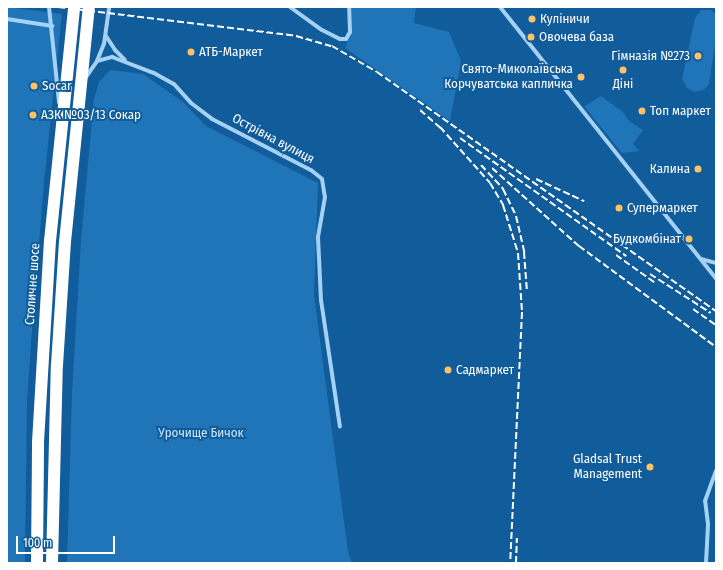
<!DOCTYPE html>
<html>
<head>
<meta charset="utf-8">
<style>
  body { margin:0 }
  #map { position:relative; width:723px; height:570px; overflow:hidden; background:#115c9a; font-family:"Fira Sans Condensed",sans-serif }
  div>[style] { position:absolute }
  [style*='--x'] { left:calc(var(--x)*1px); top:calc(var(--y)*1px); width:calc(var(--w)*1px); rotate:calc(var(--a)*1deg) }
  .green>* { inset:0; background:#1f75b8 }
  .street>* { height:4px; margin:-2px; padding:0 2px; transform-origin:2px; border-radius:2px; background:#a4d1f4 }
  .highway>* { height:12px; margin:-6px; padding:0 6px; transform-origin:6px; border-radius:6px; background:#fff }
  .rail>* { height:2px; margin-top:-1px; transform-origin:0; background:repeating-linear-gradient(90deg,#fff 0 7px,transparent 0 10px) }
  .dots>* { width:11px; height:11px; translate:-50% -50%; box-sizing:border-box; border:2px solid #115c9a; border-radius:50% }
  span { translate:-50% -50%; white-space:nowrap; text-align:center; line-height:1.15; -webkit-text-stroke:4px #115c9a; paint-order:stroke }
  .poi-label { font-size:13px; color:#fff }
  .left { translate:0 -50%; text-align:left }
  .right { translate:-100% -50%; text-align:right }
  .street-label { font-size:13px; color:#fff }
  .park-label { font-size:13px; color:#cce8fe }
  .frame { position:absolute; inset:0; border:8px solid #fff; pointer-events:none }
  .scale { position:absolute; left:16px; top:536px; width:99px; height:18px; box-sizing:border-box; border:2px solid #fff; border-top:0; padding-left:5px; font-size:12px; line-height:14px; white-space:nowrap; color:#fff; -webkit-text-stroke:3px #115c9a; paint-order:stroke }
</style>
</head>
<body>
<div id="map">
  <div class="green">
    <div style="clip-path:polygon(7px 7px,62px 14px,44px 182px,32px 330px,27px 401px,25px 563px,7px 563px)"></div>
    <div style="clip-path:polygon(350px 7px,416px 7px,414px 23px,449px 32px,461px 61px,450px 121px,345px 48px,350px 34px)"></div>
    <div style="clip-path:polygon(701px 10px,711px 10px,716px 15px,716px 38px,709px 84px,705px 89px,695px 92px,687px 88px,682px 79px,695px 18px)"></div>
    <div style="clip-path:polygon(110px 70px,143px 74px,183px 102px,206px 126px,318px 183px,314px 295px,348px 552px,352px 563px,67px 563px,72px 393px,81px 240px,94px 99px,99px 82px)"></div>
    <div style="clip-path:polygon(601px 96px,623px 112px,629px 121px,643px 130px,633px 144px,639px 151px,622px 153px,587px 110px,585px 106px)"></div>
  </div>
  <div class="street">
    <div style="--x:49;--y:7;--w:96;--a:84"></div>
    <div style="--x:290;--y:7;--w:39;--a:36"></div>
    <div style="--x:322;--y:30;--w:20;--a:27"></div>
    <div style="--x:340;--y:39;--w:6;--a:0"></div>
    <div style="--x:346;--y:39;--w:8;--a:-60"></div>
    <div style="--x:350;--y:32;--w:25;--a:-92"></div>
    <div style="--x:500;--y:7;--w:347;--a:51.5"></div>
    <div style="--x:7;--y:19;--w:46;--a:8.8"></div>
    <div style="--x:106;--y:36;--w:17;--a:57"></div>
    <div style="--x:115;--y:50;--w:14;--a:45"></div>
    <div style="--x:97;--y:61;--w:16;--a:-15"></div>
    <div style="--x:112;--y:57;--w:45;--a:20.9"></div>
    <div style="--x:154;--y:73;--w:23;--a:29"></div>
    <div style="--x:174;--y:84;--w:25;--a:48"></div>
    <div style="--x:191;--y:103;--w:26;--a:37"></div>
    <div style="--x:212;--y:119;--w:111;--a:27.3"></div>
    <div style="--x:311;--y:170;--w:14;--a:39"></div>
    <div style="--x:322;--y:179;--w:18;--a:81"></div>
    <div style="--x:325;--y:197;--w:41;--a:99.9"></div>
    <div style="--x:318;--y:237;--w:63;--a:87.3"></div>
    <div style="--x:321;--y:300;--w:128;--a:81.5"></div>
    <div style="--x:86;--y:77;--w:19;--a:-55"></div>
    <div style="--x:97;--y:61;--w:18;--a:-68"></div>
    <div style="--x:104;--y:44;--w:37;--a:-82"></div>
    <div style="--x:701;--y:259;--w:16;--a:15"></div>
    <div style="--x:706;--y:563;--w:39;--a:-87"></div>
    <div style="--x:708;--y:524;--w:23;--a:-97"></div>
    <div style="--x:705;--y:501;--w:32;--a:-70"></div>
  </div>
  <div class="highway">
    <div style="--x:37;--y:563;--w:121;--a:-89.5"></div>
    <div style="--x:38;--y:442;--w:201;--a:-86.6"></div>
    <div style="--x:50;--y:241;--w:235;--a:-84.1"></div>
    <div style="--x:52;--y:563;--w:198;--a:-88.6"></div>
    <div style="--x:57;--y:365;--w:123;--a:-86.3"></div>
    <div style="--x:65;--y:242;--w:236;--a:-84.2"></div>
  </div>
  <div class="rail">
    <div style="--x:58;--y:7;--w:240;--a:6.9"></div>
    <div style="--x:296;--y:36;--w:37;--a:16"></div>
    <div style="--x:332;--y:46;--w:52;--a:30"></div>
    <div style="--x:377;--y:72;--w:415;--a:35.2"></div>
    <div style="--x:420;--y:110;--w:30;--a:41"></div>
    <div style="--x:440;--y:127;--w:75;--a:48.2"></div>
    <div style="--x:490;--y:183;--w:26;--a:59"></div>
    <div style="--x:503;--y:205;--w:50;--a:72.6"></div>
    <div style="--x:518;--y:253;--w:59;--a:86.1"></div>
    <div style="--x:522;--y:312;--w:251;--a:92.7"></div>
    <div style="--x:460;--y:138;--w:204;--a:35.4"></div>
    <div style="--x:481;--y:165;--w:33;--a:47"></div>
    <div style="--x:503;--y:189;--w:30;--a:64"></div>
    <div style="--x:516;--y:216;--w:37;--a:77"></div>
    <div style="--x:524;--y:252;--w:40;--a:85.7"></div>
    <div style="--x:492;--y:168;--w:117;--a:41.9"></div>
    <div style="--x:579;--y:246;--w:170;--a:36.4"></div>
    <div style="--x:536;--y:179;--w:53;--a:24.6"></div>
    <div style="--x:616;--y:255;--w:47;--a:35.4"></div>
    <div style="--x:650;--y:274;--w:72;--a:32.6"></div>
    <div style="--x:693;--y:309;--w:28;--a:35"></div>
    <div style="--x:516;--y:563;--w:25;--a:-88"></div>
  </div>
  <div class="dots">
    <div style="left:532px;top:19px;background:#ffc267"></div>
    <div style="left:531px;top:37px;background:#ffc267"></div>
    <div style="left:191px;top:52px;background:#ffc267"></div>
    <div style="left:698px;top:56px;background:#ffc267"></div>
    <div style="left:623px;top:70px;background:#ffc267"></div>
    <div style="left:581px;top:77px;background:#ffc267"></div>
    <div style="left:34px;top:86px;background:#ffc267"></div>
    <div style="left:642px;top:111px;background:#ffc267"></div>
    <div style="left:33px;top:115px;background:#ffc267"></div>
    <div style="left:698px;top:169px;background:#ffc267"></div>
    <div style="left:619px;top:208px;background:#ffc267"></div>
    <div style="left:689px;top:239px;background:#ffc267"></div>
    <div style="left:448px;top:370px;background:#ffc267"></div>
    <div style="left:650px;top:467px;background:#ffc267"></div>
  </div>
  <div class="poi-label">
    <span class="left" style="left:540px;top:19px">Куліничи</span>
    <span class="left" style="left:539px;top:37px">Овочева база</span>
    <span class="left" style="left:199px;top:52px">АТБ-Маркет</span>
    <span class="right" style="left:690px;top:56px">Гімназія №273</span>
    <span class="right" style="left:573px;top:77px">Свято-Миколаївська<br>Корчуватська капличка</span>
    <span style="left:623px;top:84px">Діні</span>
    <span class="left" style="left:42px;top:86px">Socar</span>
    <span class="left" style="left:650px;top:111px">Топ маркет</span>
    <span class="left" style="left:41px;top:115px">АЗК №03/13 Сокар</span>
    <span class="right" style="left:690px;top:169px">Калина</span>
    <span class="left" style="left:627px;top:208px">Супермаркет</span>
    <span class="right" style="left:681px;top:239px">Будкомбінат</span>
    <span class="left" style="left:456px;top:370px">Садмаркет</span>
    <span class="right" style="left:642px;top:467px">Gladsal Trust<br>Management</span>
  </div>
  <div class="street-label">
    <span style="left:273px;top:139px;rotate:28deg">Острівна вулиця</span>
    <span style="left:33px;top:284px;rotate:-86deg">Столичне шосе</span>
  </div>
  <div class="park-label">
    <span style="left:201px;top:433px">Урочище Бичок</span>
  </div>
  <div class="frame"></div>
  <div class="scale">100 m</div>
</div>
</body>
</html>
